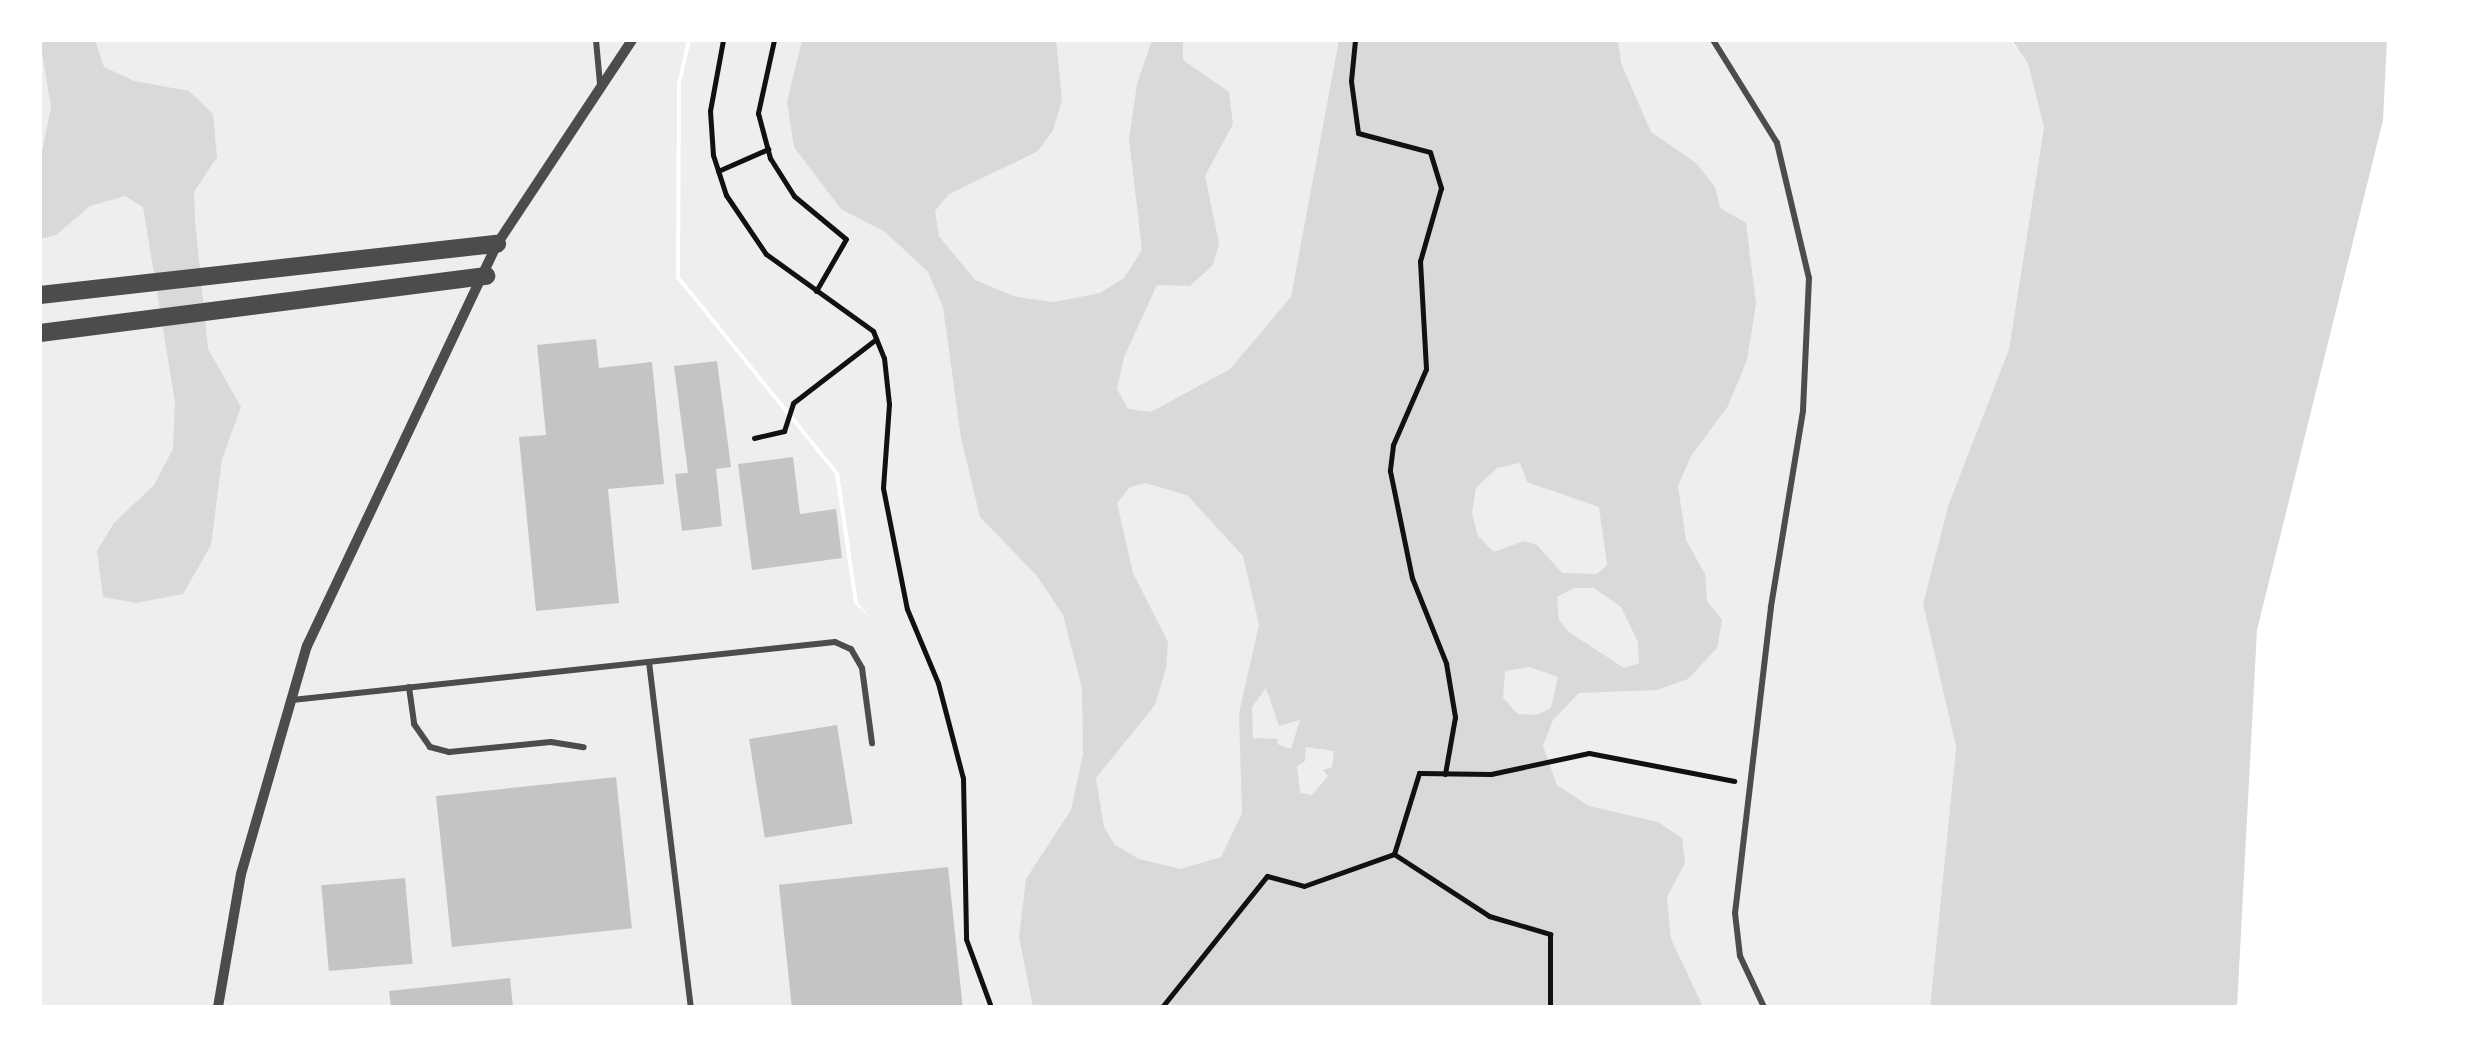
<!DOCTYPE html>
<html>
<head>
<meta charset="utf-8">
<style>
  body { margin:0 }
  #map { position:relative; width:2477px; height:1047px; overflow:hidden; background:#fff; font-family:Arial,sans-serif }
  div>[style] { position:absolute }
  .green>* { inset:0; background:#eee }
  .water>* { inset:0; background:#d9d9d9 }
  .building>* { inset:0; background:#c4c4c4; transform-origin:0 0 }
  .path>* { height:5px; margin:-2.5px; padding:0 2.5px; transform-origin:2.5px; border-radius:2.5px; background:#111 }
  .service>* { height:6px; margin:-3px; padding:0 3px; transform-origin:3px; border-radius:3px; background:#4c4c4c }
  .minor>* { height:10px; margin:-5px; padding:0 5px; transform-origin:5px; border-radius:5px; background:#4c4c4c }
  .tertiary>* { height:18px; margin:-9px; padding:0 9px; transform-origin:9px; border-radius:9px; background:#4c4c4c }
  span { translate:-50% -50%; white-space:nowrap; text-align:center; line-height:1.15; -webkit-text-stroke:10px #fff; paint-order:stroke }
  .frame { position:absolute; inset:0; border:42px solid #fff; pointer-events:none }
</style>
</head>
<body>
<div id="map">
  <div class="green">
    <i style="clip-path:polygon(40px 40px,687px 40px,677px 84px,676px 278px,835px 474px,854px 603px,870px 617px,858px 603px,839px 473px,680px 277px,681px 83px,691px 40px,2011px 40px,2028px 64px,2044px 126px,2009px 349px,1948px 506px,1923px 604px,1956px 747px,1930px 1007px,40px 1007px)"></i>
  </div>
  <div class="water">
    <i style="clip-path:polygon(40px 40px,95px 40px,104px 67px,134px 81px,189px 91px,213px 114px,217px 157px,194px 192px,195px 220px,208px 349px,241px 407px,222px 459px,211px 545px,183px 594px,136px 603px,103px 597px,97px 551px,114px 523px,154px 485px,173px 449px,175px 402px,143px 207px,125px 196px,90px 206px,56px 235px,40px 239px,40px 162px,51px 107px)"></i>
    <i style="clip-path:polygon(evenodd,802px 40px,1056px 40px,1062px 100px,1053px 130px,1038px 151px,949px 194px,935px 211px,939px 236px,975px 280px,1016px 297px,1054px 302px,1100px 293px,1124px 278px,1142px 250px,1129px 139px,1137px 84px,1152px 40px,1183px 40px,1183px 60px,1229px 92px,1233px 124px,1205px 176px,1219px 243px,1213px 265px,1190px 286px,1157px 285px,1124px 357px,1117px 389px,1128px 409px,1151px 412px,1230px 369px,1291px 297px,1339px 40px,1618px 40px,1621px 63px,1651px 132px,1696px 163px,1715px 187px,1720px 208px,1746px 223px,1756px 304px,1747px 360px,1728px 406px,1691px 456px,1678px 486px,1686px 540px,1705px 574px,1707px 601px,1722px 620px,1717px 648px,1688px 679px,1657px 690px,1579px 693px,1553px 720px,1543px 746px,1557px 785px,1589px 806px,1658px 822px,1682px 838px,1685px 863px,1667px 897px,1671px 939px,1703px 1007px,1033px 1007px,1019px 937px,1026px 879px,1071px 810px,1083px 754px,1082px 688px,1063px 615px,1037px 576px,980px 517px,961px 438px,943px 307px,928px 272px,885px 232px,841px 209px,794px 147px,787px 102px,802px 40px,1520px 463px,1527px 482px,1599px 507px,1607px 565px,1597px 574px,1562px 573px,1537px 545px,1524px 541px,1494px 552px,1478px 536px,1472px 513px,1476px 488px,1497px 468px,1520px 463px,802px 40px,1145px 483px,1187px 495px,1243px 556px,1259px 625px,1239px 713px,1242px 813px,1221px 857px,1181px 869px,1139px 859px,1115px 845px,1104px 827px,1096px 778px,1155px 705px,1166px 668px,1168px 642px,1133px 573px,1117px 503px,1130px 487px,1145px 483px,802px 40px,1574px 588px,1594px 588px,1621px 607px,1638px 642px,1639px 663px,1624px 668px,1569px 632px,1559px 620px,1557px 597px,1574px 588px,802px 40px,1529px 667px,1558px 677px,1551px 708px,1537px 715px,1518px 714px,1503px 698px,1505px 671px,1529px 667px,802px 40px,1266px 688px,1279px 726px,1300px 720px,1291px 749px,1277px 744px,1278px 739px,1253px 738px,1252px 707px,1266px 688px,802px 40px,1306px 747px,1334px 751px,1332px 767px,1323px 770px,1328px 776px,1312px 795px,1300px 793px,1297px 766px,1305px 761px,1306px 747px)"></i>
    <i style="clip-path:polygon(2012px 40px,2387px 40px,2383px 120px,2257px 630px,2237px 1007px,1930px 1007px,1956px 747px,1923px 604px,1948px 506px,2009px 349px,2044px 127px,2028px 64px)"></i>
  </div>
  <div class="building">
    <i style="clip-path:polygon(596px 339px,599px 368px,652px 362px,664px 484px,608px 489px,619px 603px,536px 611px,519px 437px,546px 435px,537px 345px)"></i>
    <i style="clip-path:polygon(717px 361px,731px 467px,716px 469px,722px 526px,682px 531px,675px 474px,688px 473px,674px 366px)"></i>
    <i style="clip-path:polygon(793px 457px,800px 514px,836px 509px,842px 558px,752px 570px,738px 464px)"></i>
    <i style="left:837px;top:725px;width:100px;height:89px;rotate:81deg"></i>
    <i style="left:616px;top:777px;width:152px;height:181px;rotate:84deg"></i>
    <i style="left:948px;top:867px;width:141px;height:170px;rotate:84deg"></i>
    <i style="left:405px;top:878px;width:86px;height:84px;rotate:85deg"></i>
    <i style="clip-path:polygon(510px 978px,513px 1007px,391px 1007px,389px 991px)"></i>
  </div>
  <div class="path">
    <i style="left:723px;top:40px;width:72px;rotate:100.4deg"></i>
    <i style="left:710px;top:111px;width:44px;rotate:86.1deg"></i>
    <i style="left:713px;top:155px;width:42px;rotate:72deg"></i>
    <i style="left:726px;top:195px;width:71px;rotate:55.9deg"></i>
    <i style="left:766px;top:254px;width:132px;rotate:35.7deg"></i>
    <i style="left:873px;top:331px;width:29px;rotate:68deg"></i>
    <i style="left:884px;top:358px;width:46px;rotate:83.8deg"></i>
    <i style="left:889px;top:404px;width:84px;rotate:94.1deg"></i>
    <i style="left:883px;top:488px;width:123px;rotate:78.8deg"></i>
    <i style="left:907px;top:609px;width:80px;rotate:67.3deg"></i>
    <i style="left:938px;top:683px;width:98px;rotate:75.3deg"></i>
    <i style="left:963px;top:778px;width:161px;rotate:88.9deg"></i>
    <i style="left:966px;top:939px;width:72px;rotate:69.8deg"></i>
    <i style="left:774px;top:40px;width:75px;rotate:102.4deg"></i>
    <i style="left:758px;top:113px;width:47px;rotate:75.1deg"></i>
    <i style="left:770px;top:158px;width:45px;rotate:57.7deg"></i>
    <i style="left:794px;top:196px;width:67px;rotate:39.6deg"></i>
    <i style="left:846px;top:239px;width:60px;rotate:120deg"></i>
    <i style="left:1355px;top:40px;width:41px;rotate:95.6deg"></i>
    <i style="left:1351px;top:81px;width:52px;rotate:82.3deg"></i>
    <i style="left:1358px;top:133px;width:74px;rotate:14.8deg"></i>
    <i style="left:1430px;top:152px;width:38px;rotate:73deg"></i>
    <i style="left:1441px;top:188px;width:76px;rotate:106deg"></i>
    <i style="left:1420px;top:261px;width:108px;rotate:86.8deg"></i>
    <i style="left:1426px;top:369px;width:83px;rotate:113.5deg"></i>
    <i style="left:1393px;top:445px;width:26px;rotate:97deg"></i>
    <i style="left:1390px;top:471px;width:109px;rotate:78.4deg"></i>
    <i style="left:1412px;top:578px;width:92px;rotate:68.2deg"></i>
    <i style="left:1446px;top:663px;width:55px;rotate:80.5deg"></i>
    <i style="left:1455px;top:717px;width:58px;rotate:100deg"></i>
    <i style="left:718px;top:171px;width:55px;rotate:-23.7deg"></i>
    <i style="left:754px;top:438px;width:31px;rotate:-13deg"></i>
    <i style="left:784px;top:431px;width:29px;rotate:-72deg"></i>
    <i style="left:793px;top:403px;width:105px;rotate:-37.6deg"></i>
    <i style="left:1394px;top:854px;width:113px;rotate:33.1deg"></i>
    <i style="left:1489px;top:916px;width:64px;rotate:16.4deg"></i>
    <i style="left:1550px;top:934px;width:73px;rotate:90deg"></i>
    <i style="left:1162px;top:1007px;width:168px;rotate:-51.3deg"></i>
    <i style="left:1267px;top:876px;width:38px;rotate:15deg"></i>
    <i style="left:1304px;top:886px;width:96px;rotate:-19.6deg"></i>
    <i style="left:1394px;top:854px;width:85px;rotate:-72.8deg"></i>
    <i style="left:1419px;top:773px;width:72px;rotate:0.8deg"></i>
    <i style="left:1491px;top:774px;width:100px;rotate:-12.1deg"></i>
    <i style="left:1589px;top:753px;width:148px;rotate:10.9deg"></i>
  </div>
  <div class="service">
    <i style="left:596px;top:40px;width:44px;rotate:84.8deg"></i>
    <i style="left:1713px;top:40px;width:121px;rotate:58.1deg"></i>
    <i style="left:1777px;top:143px;width:139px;rotate:76.7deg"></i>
    <i style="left:1809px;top:278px;width:133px;rotate:92.6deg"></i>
    <i style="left:1803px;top:411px;width:199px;rotate:99.3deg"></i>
    <i style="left:1771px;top:607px;width:308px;rotate:96.7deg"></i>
    <i style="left:1735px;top:913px;width:43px;rotate:83.4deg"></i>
    <i style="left:1740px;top:956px;width:56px;rotate:64.8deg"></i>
    <i style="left:649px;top:662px;width:348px;rotate:83.1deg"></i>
    <i style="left:409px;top:687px;width:37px;rotate:82deg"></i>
    <i style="left:414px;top:724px;width:28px;rotate:55deg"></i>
    <i style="left:430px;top:747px;width:20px;rotate:15deg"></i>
    <i style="left:449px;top:752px;width:102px;rotate:-5.6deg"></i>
    <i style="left:551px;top:742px;width:33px;rotate:9deg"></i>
    <i style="left:292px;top:700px;width:546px;rotate:-6.1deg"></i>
    <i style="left:835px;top:642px;width:17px;rotate:24deg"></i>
    <i style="left:851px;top:649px;width:22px;rotate:60deg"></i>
    <i style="left:862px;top:668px;width:76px;rotate:82.4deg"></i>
  </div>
  <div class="minor">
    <i style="left:218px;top:1007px;width:135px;rotate:-80.2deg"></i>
    <i style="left:241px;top:874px;width:237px;rotate:-73.9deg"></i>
    <i style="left:307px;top:646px;width:445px;rotate:-64.7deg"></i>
    <i style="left:497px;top:244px;width:245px;rotate:-56.5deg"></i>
  </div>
  <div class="tertiary">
    <i style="left:40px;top:295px;width:460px;rotate:-6.4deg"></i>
    <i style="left:40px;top:333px;width:450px;rotate:-7.3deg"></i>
  </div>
  <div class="frame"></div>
</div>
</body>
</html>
